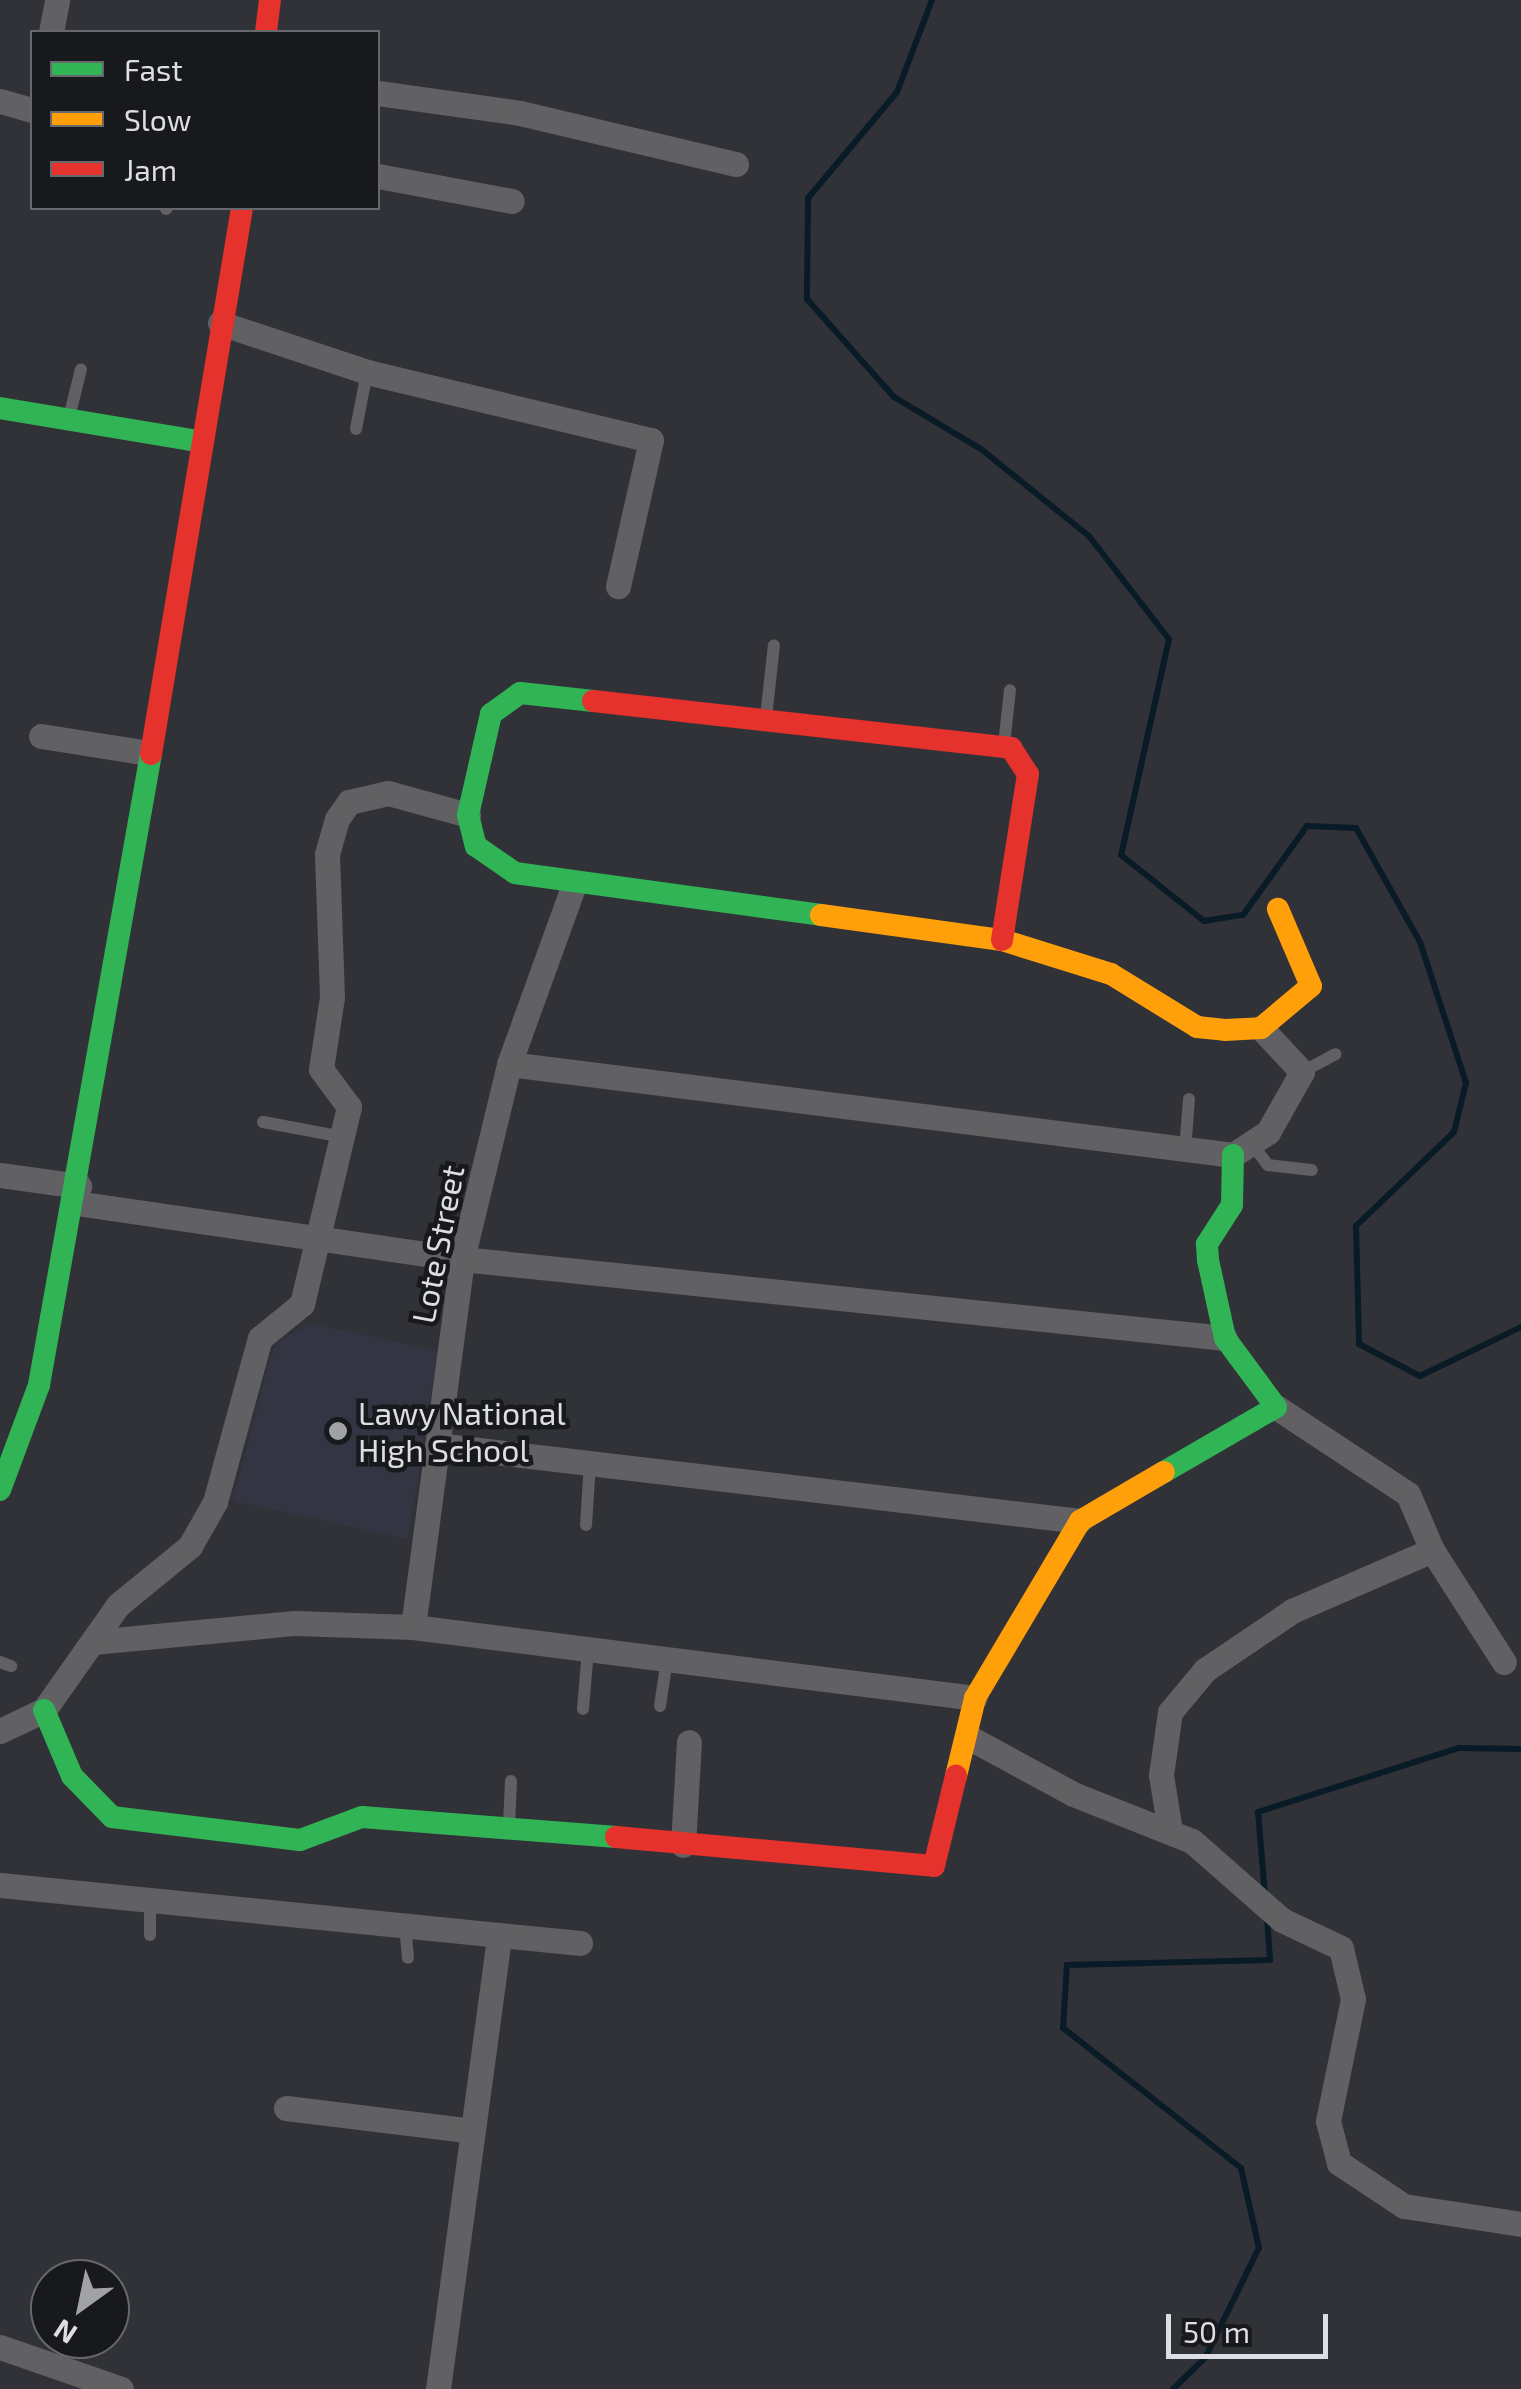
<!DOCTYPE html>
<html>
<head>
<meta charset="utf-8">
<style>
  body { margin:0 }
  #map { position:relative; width:1521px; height:2389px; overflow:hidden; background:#313237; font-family:"Exo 2",sans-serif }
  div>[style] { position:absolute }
  .built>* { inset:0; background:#343542 }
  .stream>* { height:6px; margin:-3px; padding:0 3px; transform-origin:3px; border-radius:3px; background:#081b26 }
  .lane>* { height:12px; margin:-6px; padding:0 6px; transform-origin:6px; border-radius:6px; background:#616163 }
  .street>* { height:25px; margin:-12.5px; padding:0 12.5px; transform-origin:12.5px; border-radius:12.5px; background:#616163 }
  .fast>* { height:22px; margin:-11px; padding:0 11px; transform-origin:11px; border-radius:11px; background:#30b455 }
  .slow>* { height:22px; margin:-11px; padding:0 11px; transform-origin:11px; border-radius:11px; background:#ff9f0a }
  .jam>* { height:22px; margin:-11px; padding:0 11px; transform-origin:11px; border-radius:11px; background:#e5322d }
  .dots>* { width:28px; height:28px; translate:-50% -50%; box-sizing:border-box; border:5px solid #18191d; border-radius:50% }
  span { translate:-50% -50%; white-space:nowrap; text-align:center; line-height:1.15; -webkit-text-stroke:9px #18191d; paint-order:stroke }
  .street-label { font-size:32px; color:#dddee4 }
  .poi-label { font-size:32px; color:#dddee4 }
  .left { translate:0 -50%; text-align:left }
  .legend { position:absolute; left:30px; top:30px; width:350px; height:180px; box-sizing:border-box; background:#18191d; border:2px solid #67686d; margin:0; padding:12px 18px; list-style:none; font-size:30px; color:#dddee4 }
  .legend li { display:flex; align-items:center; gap:20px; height:50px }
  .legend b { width:50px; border:2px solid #67686d }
  .north { position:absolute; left:30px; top:2259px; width:100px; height:100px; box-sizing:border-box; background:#18191d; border:2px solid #67686d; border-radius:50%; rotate:213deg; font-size:28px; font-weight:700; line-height:40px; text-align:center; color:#dddee4 }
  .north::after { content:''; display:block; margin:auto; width:35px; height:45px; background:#a1a2a7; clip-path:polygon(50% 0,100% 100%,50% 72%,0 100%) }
  .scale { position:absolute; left:1166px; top:2314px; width:162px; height:45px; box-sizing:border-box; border:5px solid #dddee4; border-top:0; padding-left:12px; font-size:30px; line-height:35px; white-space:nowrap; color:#dddee4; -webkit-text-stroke:8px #18191d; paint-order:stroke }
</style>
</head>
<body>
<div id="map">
  <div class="built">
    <i style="clip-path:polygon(309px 1323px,438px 1351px,408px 1539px,233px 1501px,269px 1361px,277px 1343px)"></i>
  </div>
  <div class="stream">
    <i style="left:932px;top:0;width:98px;rotate:110.8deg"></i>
    <i style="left:897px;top:92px;width:138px;rotate:130deg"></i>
    <i style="left:808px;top:198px;width:101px;rotate:90.6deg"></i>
    <i style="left:807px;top:299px;width:131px;rotate:48.4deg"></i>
    <i style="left:894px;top:397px;width:101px;rotate:30.9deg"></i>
    <i style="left:981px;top:449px;width:139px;rotate:38.9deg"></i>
    <i style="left:1089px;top:536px;width:130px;rotate:52.2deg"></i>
    <i style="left:1169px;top:639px;width:221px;rotate:102.5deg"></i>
    <i style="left:1121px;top:855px;width:106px;rotate:38.5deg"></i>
    <i style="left:1204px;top:921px;width:39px;rotate:-9deg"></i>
    <i style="left:1243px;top:915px;width:110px;rotate:-54.3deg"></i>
    <i style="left:1307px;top:826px;width:49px;rotate:2.3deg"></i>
    <i style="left:1356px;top:828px;width:131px;rotate:60.7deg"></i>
    <i style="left:1420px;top:942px;width:148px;rotate:71.9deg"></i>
    <i style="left:1466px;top:1083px;width:50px;rotate:103.8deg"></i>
    <i style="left:1454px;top:1132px;width:136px;rotate:136.2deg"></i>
    <i style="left:1356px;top:1226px;width:118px;rotate:88.5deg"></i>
    <i style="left:1359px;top:1344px;width:69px;rotate:27.7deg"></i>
    <i style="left:1420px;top:1376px;width:112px;rotate:-25.9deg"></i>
    <i style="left:1265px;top:1895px;width:83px;rotate:-94.8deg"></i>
    <i style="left:1258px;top:1812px;width:211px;rotate:-17.7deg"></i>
    <i style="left:1459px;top:1748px;width:62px;rotate:0.9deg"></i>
    <i style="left:1173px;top:2389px;width:45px;rotate:-44.1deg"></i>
    <i style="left:1205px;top:2358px;width:123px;rotate:-63.9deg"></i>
    <i style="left:1259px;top:2248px;width:82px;rotate:-102.7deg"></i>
    <i style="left:1241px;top:2168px;width:226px;rotate:-141.8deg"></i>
    <i style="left:1063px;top:2028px;width:63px;rotate:-86.4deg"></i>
    <i style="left:1067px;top:1965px;width:203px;rotate:-1.4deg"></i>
    <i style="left:1270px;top:1960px;width:43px;rotate:-94deg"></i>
  </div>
  <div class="lane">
    <i style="left:166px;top:209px;width:1px;rotate:-45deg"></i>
    <i style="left:69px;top:418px;width:50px;rotate:-76.2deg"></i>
    <i style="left:356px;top:429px;width:58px;rotate:-79.1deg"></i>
    <i style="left:766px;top:717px;width:72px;rotate:-83.7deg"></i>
    <i style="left:1004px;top:745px;width:55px;rotate:-83.8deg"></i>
    <i style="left:1302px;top:1072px;width:38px;rotate:-28deg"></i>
    <i style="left:263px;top:1122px;width:81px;rotate:10.6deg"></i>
    <i style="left:1252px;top:1144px;width:26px;rotate:53deg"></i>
    <i style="left:1268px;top:1165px;width:44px;rotate:6.5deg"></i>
    <i style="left:1185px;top:1151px;width:52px;rotate:-85.6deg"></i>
    <i style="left:586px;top:1525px;width:62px;rotate:-86.3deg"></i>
    <i style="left:0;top:1662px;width:12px;rotate:20deg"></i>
    <i style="left:660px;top:1706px;width:48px;rotate:-81.5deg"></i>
    <i style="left:583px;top:1709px;width:60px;rotate:-85.2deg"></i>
    <i style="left:509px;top:1825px;width:44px;rotate:-87.4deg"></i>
    <i style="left:150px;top:1900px;width:35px;rotate:90deg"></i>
    <i style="left:405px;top:1924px;width:34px;rotate:85deg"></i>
  </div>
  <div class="street">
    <i style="left:51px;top:32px;width:33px;rotate:-79deg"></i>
    <i style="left:378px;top:93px;width:143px;rotate:8deg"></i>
    <i style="left:520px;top:113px;width:222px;rotate:13.3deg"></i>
    <i style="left:0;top:101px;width:33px;rotate:16deg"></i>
    <i style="left:378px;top:176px;width:136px;rotate:10.6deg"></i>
    <i style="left:220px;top:323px;width:155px;rotate:18.4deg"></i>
    <i style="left:367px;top:372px;width:292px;rotate:13.5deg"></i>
    <i style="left:651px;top:440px;width:150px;rotate:102.7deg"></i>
    <i style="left:41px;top:736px;width:108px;rotate:9deg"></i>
    <i style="left:509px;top:1064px;width:730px;rotate:7.16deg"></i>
    <i style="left:1233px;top:1155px;width:42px;rotate:-33.3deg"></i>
    <i style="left:1268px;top:1132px;width:69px;rotate:-60.5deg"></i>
    <i style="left:1302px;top:1072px;width:60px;rotate:-133deg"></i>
    <i style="left:0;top:1175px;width:80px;rotate:7.9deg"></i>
    <i style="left:76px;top:1203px;width:390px;rotate:8.3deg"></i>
    <i style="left:462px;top:1259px;width:767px;rotate:5.91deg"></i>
    <i style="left:1276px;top:1407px;width:158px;rotate:33.4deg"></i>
    <i style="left:1408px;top:1494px;width:61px;rotate:66.8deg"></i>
    <i style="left:437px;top:1445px;width:647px;rotate:6.74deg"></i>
    <i style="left:413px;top:1627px;width:371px;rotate:-82.4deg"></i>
    <i style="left:462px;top:1259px;width:201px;rotate:-76.4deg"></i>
    <i style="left:509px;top:1064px;width:191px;rotate:-70.1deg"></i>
    <i style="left:93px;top:1642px;width:203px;rotate:-5.4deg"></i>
    <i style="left:295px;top:1623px;width:118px;rotate:1.9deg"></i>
    <i style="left:413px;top:1627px;width:566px;rotate:7.2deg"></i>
    <i style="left:0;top:1731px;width:49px;rotate:-25.5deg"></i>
    <i style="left:44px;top:1710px;width:128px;rotate:-54.8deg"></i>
    <i style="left:118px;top:1605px;width:93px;rotate:-39.3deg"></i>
    <i style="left:190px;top:1546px;width:51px;rotate:-60.4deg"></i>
    <i style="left:215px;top:1502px;width:170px;rotate:-74.7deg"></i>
    <i style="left:260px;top:1338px;width:54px;rotate:-39deg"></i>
    <i style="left:302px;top:1304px;width:203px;rotate:-76.6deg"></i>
    <i style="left:349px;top:1107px;width:47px;rotate:-126.4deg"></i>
    <i style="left:321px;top:1069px;width:73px;rotate:-81.3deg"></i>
    <i style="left:332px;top:997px;width:143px;rotate:-92deg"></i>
    <i style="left:327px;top:854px;width:36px;rotate:-74deg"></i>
    <i style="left:337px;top:819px;width:21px;rotate:-55deg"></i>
    <i style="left:349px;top:802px;width:40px;rotate:-13deg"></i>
    <i style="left:388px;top:793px;width:83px;rotate:15.4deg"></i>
    <i style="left:970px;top:1738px;width:117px;rotate:28.5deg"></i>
    <i style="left:1073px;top:1794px;width:128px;rotate:21.6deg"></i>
    <i style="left:1192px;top:1841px;width:120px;rotate:41.3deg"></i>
    <i style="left:1282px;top:1920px;width:65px;rotate:25.4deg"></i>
    <i style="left:1341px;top:1948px;width:52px;rotate:76.8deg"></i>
    <i style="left:1353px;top:1999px;width:125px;rotate:101.6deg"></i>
    <i style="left:1328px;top:2121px;width:43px;rotate:75.3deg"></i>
    <i style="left:1339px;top:2163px;width:78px;rotate:33.5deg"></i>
    <i style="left:1404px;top:2206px;width:118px;rotate:8.7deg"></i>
    <i style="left:1170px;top:1831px;width:57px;rotate:-99.1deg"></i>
    <i style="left:1161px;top:1775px;width:64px;rotate:-81.9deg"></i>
    <i style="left:1170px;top:1712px;width:55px;rotate:-50.2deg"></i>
    <i style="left:1205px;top:1670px;width:105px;rotate:-34.1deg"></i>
    <i style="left:1292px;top:1611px;width:153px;rotate:-23.5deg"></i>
    <i style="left:1432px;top:1550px;width:133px;rotate:57.3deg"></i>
    <i style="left:683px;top:1845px;width:103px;rotate:-86.7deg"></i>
    <i style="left:0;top:1885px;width:583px;rotate:5.71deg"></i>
    <i style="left:286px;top:2108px;width:188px;rotate:7deg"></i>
    <i style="left:0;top:2347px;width:128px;rotate:19.1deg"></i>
    <i style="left:438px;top:2389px;width:458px;rotate:-82.3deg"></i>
  </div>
  <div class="fast">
    <i style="left:0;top:408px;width:201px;rotate:9.5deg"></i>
    <i style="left:593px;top:701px;width:73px;rotate:-173.7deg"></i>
    <i style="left:520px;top:693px;width:36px;rotate:144deg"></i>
    <i style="left:491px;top:714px;width:104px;rotate:102.8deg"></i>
    <i style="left:468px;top:815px;width:32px;rotate:76deg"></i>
    <i style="left:476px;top:846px;width:47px;rotate:34.7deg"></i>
    <i style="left:515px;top:873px;width:309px;rotate:7.8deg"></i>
    <i style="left:1164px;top:1472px;width:129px;rotate:-30.1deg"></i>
    <i style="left:1276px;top:1407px;width:86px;rotate:-126.5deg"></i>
    <i style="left:1225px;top:1338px;width:80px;rotate:-102.3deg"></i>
    <i style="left:1208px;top:1260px;width:16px;rotate:-94deg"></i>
    <i style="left:1207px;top:1244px;width:46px;rotate:-57.3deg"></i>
    <i style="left:1232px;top:1205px;width:50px;rotate:-88.9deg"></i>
    <i style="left:0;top:1490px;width:112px;rotate:-69.6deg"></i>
    <i style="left:39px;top:1385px;width:641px;rotate:-79.94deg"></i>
    <i style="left:44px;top:1710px;width:72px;rotate:67deg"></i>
    <i style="left:72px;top:1776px;width:57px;rotate:45.7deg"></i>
    <i style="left:112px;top:1817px;width:189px;rotate:7deg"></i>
    <i style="left:300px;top:1840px;width:66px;rotate:-20.4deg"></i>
    <i style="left:362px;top:1817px;width:255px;rotate:4.5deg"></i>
  </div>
  <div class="slow">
    <i style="left:821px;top:915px;width:183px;rotate:7.9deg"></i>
    <i style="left:1002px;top:940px;width:114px;rotate:17.3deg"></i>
    <i style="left:1111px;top:974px;width:101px;rotate:31.6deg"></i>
    <i style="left:1197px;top:1027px;width:28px;rotate:6deg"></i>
    <i style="left:1225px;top:1030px;width:36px;rotate:-3deg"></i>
    <i style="left:1261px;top:1028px;width:65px;rotate:-40deg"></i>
    <i style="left:1311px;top:986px;width:84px;rotate:-113.2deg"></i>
    <i style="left:956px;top:1776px;width:80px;rotate:-76.3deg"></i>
    <i style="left:975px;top:1698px;width:206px;rotate:-59.3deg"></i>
    <i style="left:1080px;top:1521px;width:97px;rotate:-30.3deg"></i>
  </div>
  <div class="jam">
    <i style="left:266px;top:32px;width:32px;rotate:-83deg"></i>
    <i style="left:593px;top:701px;width:421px;rotate:6.4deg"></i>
    <i style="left:1011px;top:748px;width:31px;rotate:57deg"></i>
    <i style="left:1028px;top:774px;width:168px;rotate:98.9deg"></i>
    <i style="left:151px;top:754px;width:554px;rotate:-80.54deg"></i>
    <i style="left:616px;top:1837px;width:319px;rotate:5.2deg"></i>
    <i style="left:934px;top:1866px;width:93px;rotate:-76.3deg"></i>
  </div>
  <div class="dots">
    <i style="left:338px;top:1431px;background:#a1a2a7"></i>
  </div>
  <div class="street-label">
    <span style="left:437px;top:1244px;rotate:-79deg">Lote Street</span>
  </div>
  <div class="poi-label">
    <span class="left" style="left:358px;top:1431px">Lawy National<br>High School</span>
  </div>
  <ul class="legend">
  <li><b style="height:12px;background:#30b455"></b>Fast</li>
  <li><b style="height:12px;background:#ff9f0a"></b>Slow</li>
  <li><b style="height:12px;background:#e5322d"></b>Jam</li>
  </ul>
  <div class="north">N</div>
  <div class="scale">50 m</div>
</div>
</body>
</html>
